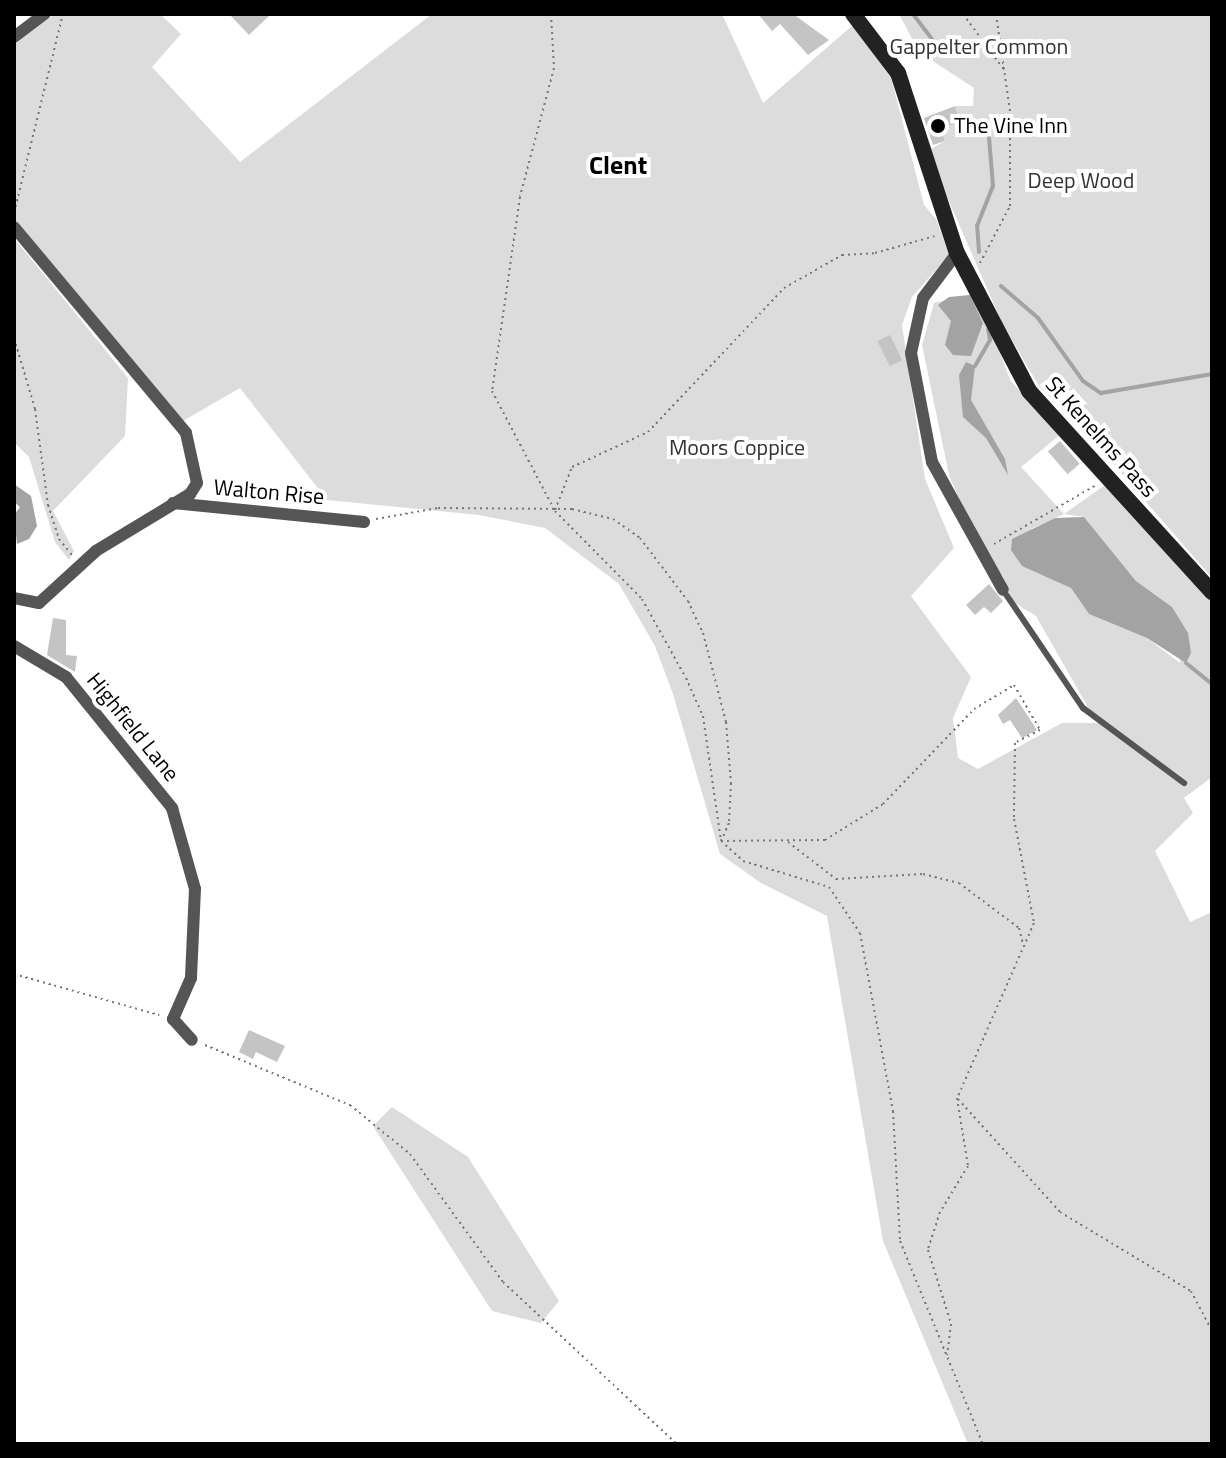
<!DOCTYPE html>
<html>
<head>
<meta charset="utf-8">
<style>
  body { margin:0 }
  #map { position:relative; width:1226px; height:1458px; overflow:hidden; background:#fff; font-family:"Titillium Web",sans-serif }
  div>[style] { position:absolute }
  .green>* { inset:0; background:#dcdcdc }
  .water>* { inset:0; background:#a3a3a3 }
  .stream>* { height:4px; margin:-2px; padding:0 2px; transform-origin:2px; border-radius:2px; background:#a3a3a3 }
  .building>* { inset:0; background:#c4c4c4; transform-origin:0 0 }
  .path>* { height:2px; margin-top:-1px; transform-origin:0; background:repeating-linear-gradient(90deg,#777 0 2px,transparent 0 6px) }
  .lane>* { height:6px; margin:-3px; padding:0 3px; transform-origin:3px; border-radius:3px; background:#555 }
  .street>* { height:12px; margin:-6px; padding:0 6px; transform-origin:6px; border-radius:6px; background:#555 }
  .secondary>* { height:16px; margin:-8px; padding:0 8px; transform-origin:8px; border-radius:8px; background:#222 }
  .dots>* { width:22px; height:22px; translate:-50% -50%; box-sizing:border-box; border:4px solid #fff; border-radius:50% }
  span { translate:-50% -50%; white-space:nowrap; text-align:center; line-height:1.15; -webkit-text-stroke:8px #fff; paint-order:stroke }
  .park-label { font-size:22px; color:#333 }
  .poi-label { font-size:22px; color:#000 }
  .left { translate:0 -50%; text-align:left }
  .street-label { font-size:22px; color:#000 }
  .quarter-label { font-size:26px; color:#000; font-weight:700 }
  .frame { position:absolute; inset:0; border:16px solid #000; pointer-events:none }
</style>
</head>
<body>
<div id="map">
  <div class="green">
    <i style="clip-path:polygon(evenodd,55px 14px,160px 14px,181px 34px,152px 67px,240px 162px,432px 14px,722px 14px,763px 103px,853px 25px,891px 78px,924px 205px,936px 219px,949px 255px,912px 297px,902px 325px,925px 479px,954px 548px,911px 596px,971px 677px,953px 718px,958px 758px,978px 769px,1062px 723px,1097px 723px,1036px 616px,1013px 602px,1003px 576px,984px 558px,949px 475px,922px 345px,934px 303px,978px 293px,1010px 380px,1061px 434px,1021px 467px,1064px 514px,1105px 485px,1212px 600px,1212px 777px,1184px 798px,1193px 813px,1155px 851px,1190px 922px,1212px 912px,1212px 1444px,968px 1444px,883px 1241px,827px 916px,761px 883px,720px 854px,673px 694px,655px 646px,619px 584px,545px 528px,479px 515px,327px 500px,240px 388px,183px 421px,14px 218px,14px 45px,55px 14px,1064px 514px,1084px 517px,1136px 581px,1172px 607px,1180px 663px,1147px 638px,1089px 614px,1031px 529px,1064px 514px)"></i>
    <i style="clip-path:polygon(1212px 14px,1212px 578px,1091px 438px,1039px 386px,1003px 325px,927px 151px,945px 141px,941px 129px,960px 122px,955px 106px,973px 106px,974px 88px,919px 52px,900px 16px)"></i>
    <i style="clip-path:polygon(14px 238px,128px 378px,125px 436px,53px 511px,74px 551px,69px 560px,55px 542px,29px 457px,14px 442px)"></i>
    <i style="clip-path:polygon(392px 1107px,468px 1157px,559px 1301px,541px 1323px,492px 1311px,373px 1126px)"></i>
  </div>
  <div class="water">
    <i style="clip-path:polygon(970px 295px,983px 323px,971px 356px,953px 355px,945px 345px,951px 321px,938px 305px,949px 297px)"></i>
    <i style="clip-path:polygon(966px 362px,975px 366px,971px 400px,1005px 459px,1008px 475px,986px 438px,963px 417px,959px 375px)"></i>
    <i style="clip-path:polygon(14px 484px,31px 496px,37px 526px,29px 539px,17px 544px,14px 515px,20px 507px,14px 502px)"></i>
    <i style="clip-path:polygon(1084px 517px,1136px 581px,1172px 607px,1188px 633px,1191px 653px,1186px 663px,1147px 638px,1089px 614px,1071px 588px,1022px 566px,1011px 550px,1012px 539px,1055px 518px)"></i>
  </div>
  <div class="stream">
    <i style="left:913px;top:14px;width:39px;rotate:53deg"></i>
    <i style="left:979px;top:252px;width:26px;rotate:-94deg"></i>
    <i style="left:977px;top:226px;width:43px;rotate:-68.2deg"></i>
    <i style="left:993px;top:186px;width:49px;rotate:-94.7deg"></i>
    <i style="left:1001px;top:286px;width:49px;rotate:40.9deg"></i>
    <i style="left:1038px;top:318px;width:77px;rotate:54.5deg"></i>
    <i style="left:1083px;top:381px;width:22px;rotate:34deg"></i>
    <i style="left:1101px;top:393px;width:113px;rotate:-9.7deg"></i>
    <i style="left:975px;top:366px;width:30px;rotate:-60deg"></i>
    <i style="left:990px;top:340px;width:11px;rotate:-100deg"></i>
    <i style="left:1186px;top:663px;width:33px;rotate:39deg"></i>
  </div>
  <div class="building">
    <i style="clip-path:polygon(229px 14px,271px 14px,249px 35px)"></i>
    <i style="clip-path:polygon(758px 14px,793px 14px,829px 40px,808px 55px,780px 24px,772px 31px)"></i>
    <i style="clip-path:polygon(955px 106px,960px 122px,941px 129px,945px 141px,933px 145px,924px 118px)"></i>
    <i style="left:890px;top:335px;width:28px;height:14px;rotate:64deg"></i>
    <i style="left:1060px;top:441px;width:30px;height:16px;rotate:49deg"></i>
    <i style="clip-path:polygon(989px 584px,1003px 601px,991px 613px,984px 607px,975px 615px,966px 605px)"></i>
    <i style="clip-path:polygon(53px 618px,66px 620px,66px 655px,77px 656px,75px 672px,47px 655px)"></i>
    <i style="clip-path:polygon(1016px 698px,1037px 730px,1022px 738px,1010px 720px,1003px 724px,998px 715px)"></i>
    <i style="clip-path:polygon(249px 1030px,285px 1046px,277px 1062px,256px 1052px,253px 1059px,239px 1052px)"></i>
  </div>
  <div class="path">
    <i style="left:551px;top:14px;width:54px;rotate:86.8deg"></i>
    <i style="left:554px;top:68px;width:133px;rotate:104.8deg"></i>
    <i style="left:520px;top:197px;width:196px;rotate:98.2deg"></i>
    <i style="left:492px;top:391px;width:136px;rotate:62.3deg"></i>
    <i style="left:555px;top:511px;width:124px;rotate:45.3deg"></i>
    <i style="left:642px;top:599px;width:90px;rotate:60.9deg"></i>
    <i style="left:686px;top:678px;width:42px;rotate:65.9deg"></i>
    <i style="left:703px;top:716px;width:126px;rotate:81.8deg"></i>
    <i style="left:721px;top:841px;width:30px;rotate:42deg"></i>
    <i style="left:743px;top:861px;width:90px;rotate:16.8deg"></i>
    <i style="left:829px;top:887px;width:55px;rotate:56deg"></i>
    <i style="left:860px;top:933px;width:181px;rotate:79.5deg"></i>
    <i style="left:893px;top:1111px;width:130px;rotate:86.9deg"></i>
    <i style="left:900px;top:1241px;width:219px;rotate:67.8deg"></i>
    <i style="left:963px;top:14px;width:71px;rotate:53.6deg"></i>
    <i style="left:14px;top:213px;width:205px;rotate:-76.2deg"></i>
    <i style="left:980px;top:263px;width:64px;rotate:-62.2deg"></i>
    <i style="left:1010px;top:206px;width:95px;rotate:-90deg"></i>
    <i style="left:1010px;top:111px;width:98px;rotate:-98.2deg"></i>
    <i style="left:14px;top:338px;width:74px;rotate:73.5deg"></i>
    <i style="left:35px;top:409px;width:97px;rotate:82.3deg"></i>
    <i style="left:48px;top:505px;width:36px;rotate:72deg"></i>
    <i style="left:59px;top:539px;width:21px;rotate:51deg"></i>
    <i style="left:555px;top:510px;width:46px;rotate:-68.4deg"></i>
    <i style="left:572px;top:467px;width:84px;rotate:-24.7deg"></i>
    <i style="left:648px;top:432px;width:198px;rotate:-46.6deg"></i>
    <i style="left:784px;top:288px;width:67px;rotate:-29.6deg"></i>
    <i style="left:842px;top:255px;width:33px;rotate:-3deg"></i>
    <i style="left:875px;top:253px;width:62px;rotate:-15.8deg"></i>
    <i style="left:376px;top:519px;width:63px;rotate:-10.1deg"></i>
    <i style="left:438px;top:508px;width:134px;rotate:0.4deg"></i>
    <i style="left:572px;top:509px;width:42px;rotate:13.7deg"></i>
    <i style="left:613px;top:519px;width:33px;rotate:35deg"></i>
    <i style="left:640px;top:538px;width:79px;rotate:52.7deg"></i>
    <i style="left:688px;top:601px;width:35px;rotate:65deg"></i>
    <i style="left:703px;top:633px;width:92px;rotate:75.5deg"></i>
    <i style="left:726px;top:722px;width:61px;rotate:85.3deg"></i>
    <i style="left:731px;top:783px;width:40px;rotate:92.9deg"></i>
    <i style="left:729px;top:823px;width:20px;rotate:114deg"></i>
    <i style="left:721px;top:841px;width:104px;rotate:-0.6deg"></i>
    <i style="left:825px;top:840px;width:68px;rotate:-31.8deg"></i>
    <i style="left:883px;top:804px;width:132px;rotate:-46.2deg"></i>
    <i style="left:974px;top:709px;width:47px;rotate:-31deg"></i>
    <i style="left:1014px;top:685px;width:52px;rotate:60deg"></i>
    <i style="left:1040px;top:730px;width:28px;rotate:153deg"></i>
    <i style="left:1015px;top:743px;width:76px;rotate:90.8deg"></i>
    <i style="left:1014px;top:819px;width:106px;rotate:79.1deg"></i>
    <i style="left:1034px;top:923px;width:191px;rotate:113.7deg"></i>
    <i style="left:957px;top:1098px;width:69px;rotate:80.8deg"></i>
    <i style="left:968px;top:1166px;width:54px;rotate:121.3deg"></i>
    <i style="left:940px;top:1212px;width:40px;rotate:108deg"></i>
    <i style="left:928px;top:1250px;width:77px;rotate:72.7deg"></i>
    <i style="left:951px;top:1324px;width:31px;rotate:97deg"></i>
    <i style="left:994px;top:544px;width:118px;rotate:-30deg"></i>
    <i style="left:788px;top:842px;width:61px;rotate:37.6deg"></i>
    <i style="left:836px;top:879px;width:87px;rotate:-3.3deg"></i>
    <i style="left:923px;top:874px;width:37px;rotate:14deg"></i>
    <i style="left:959px;top:883px;width:75px;rotate:36.9deg"></i>
    <i style="left:1019px;top:928px;width:16px;rotate:76deg"></i>
    <i style="left:14px;top:974px;width:151px;rotate:15.8deg"></i>
    <i style="left:205px;top:1045px;width:157px;rotate:22.5deg"></i>
    <i style="left:350px;top:1105px;width:77px;rotate:39.2deg"></i>
    <i style="left:410px;top:1154px;width:158px;rotate:54deg"></i>
    <i style="left:503px;top:1282px;width:238px;rotate:43deg"></i>
    <i style="left:958px;top:1099px;width:152px;rotate:47.9deg"></i>
    <i style="left:1060px;top:1212px;width:153px;rotate:31.1deg"></i>
    <i style="left:1191px;top:1291px;width:45px;rotate:62.3deg"></i>
  </div>
  <div class="lane">
    <i style="left:1003px;top:590px;width:143px;rotate:55.9deg"></i>
    <i style="left:1083px;top:708px;width:126px;rotate:36.6deg"></i>
  </div>
  <div class="street">
    <i style="left:14px;top:37px;width:39px;rotate:-37deg"></i>
    <i style="left:14px;top:227px;width:268px;rotate:50.1deg"></i>
    <i style="left:186px;top:433px;width:51px;rotate:77.6deg"></i>
    <i style="left:197px;top:483px;width:13px;rotate:122deg"></i>
    <i style="left:190px;top:494px;width:110px;rotate:148.8deg"></i>
    <i style="left:96px;top:551px;width:77px;rotate:137.6deg"></i>
    <i style="left:39px;top:603px;width:25px;rotate:-169deg"></i>
    <i style="left:957px;top:253px;width:56px;rotate:127.1deg"></i>
    <i style="left:923px;top:298px;width:56px;rotate:102.3deg"></i>
    <i style="left:911px;top:353px;width:111px;rotate:79.1deg"></i>
    <i style="left:932px;top:462px;width:146px;rotate:61deg"></i>
    <i style="left:173px;top:503px;width:192px;rotate:5.7deg"></i>
    <i style="left:14px;top:646px;width:61px;rotate:30.8deg"></i>
    <i style="left:66px;top:677px;width:169px;rotate:51deg"></i>
    <i style="left:172px;top:808px;width:84px;rotate:74.1deg"></i>
    <i style="left:195px;top:889px;width:89px;rotate:92.6deg"></i>
    <i style="left:191px;top:978px;width:45px;rotate:113.7deg"></i>
    <i style="left:173px;top:1019px;width:28px;rotate:48deg"></i>
  </div>
  <div class="secondary">
    <i style="left:853px;top:14px;width:74px;rotate:52.7deg"></i>
    <i style="left:898px;top:73px;width:189px;rotate:71.9deg"></i>
    <i style="left:957px;top:253px;width:156px;rotate:62.4deg"></i>
    <i style="left:1029px;top:391px;width:272px;rotate:47.7deg"></i>
  </div>
  <div class="dots">
    <i style="left:938px;top:126px;background:#000"></i>
  </div>
  <div class="park-label">
    <span style="left:979px;top:47px">Gappelter Common</span>
    <span style="left:1081px;top:181px">Deep Wood</span>
    <span style="left:737px;top:448px">Moors Coppice</span>
  </div>
  <div class="poi-label">
    <span class="left" style="left:954px;top:126px">The Vine Inn</span>
  </div>
  <div class="street-label">
    <span style="left:1101px;top:437px;rotate:48deg">St Kenelms Pass</span>
    <span style="left:269px;top:492px;rotate:5deg">Walton Rise</span>
    <span style="left:133px;top:727px;rotate:51deg">Highfield Lane</span>
  </div>
  <div class="quarter-label">
    <span style="left:618px;top:165px">Clent</span>
  </div>
  <div class="frame"></div>
</div>
</body>
</html>
